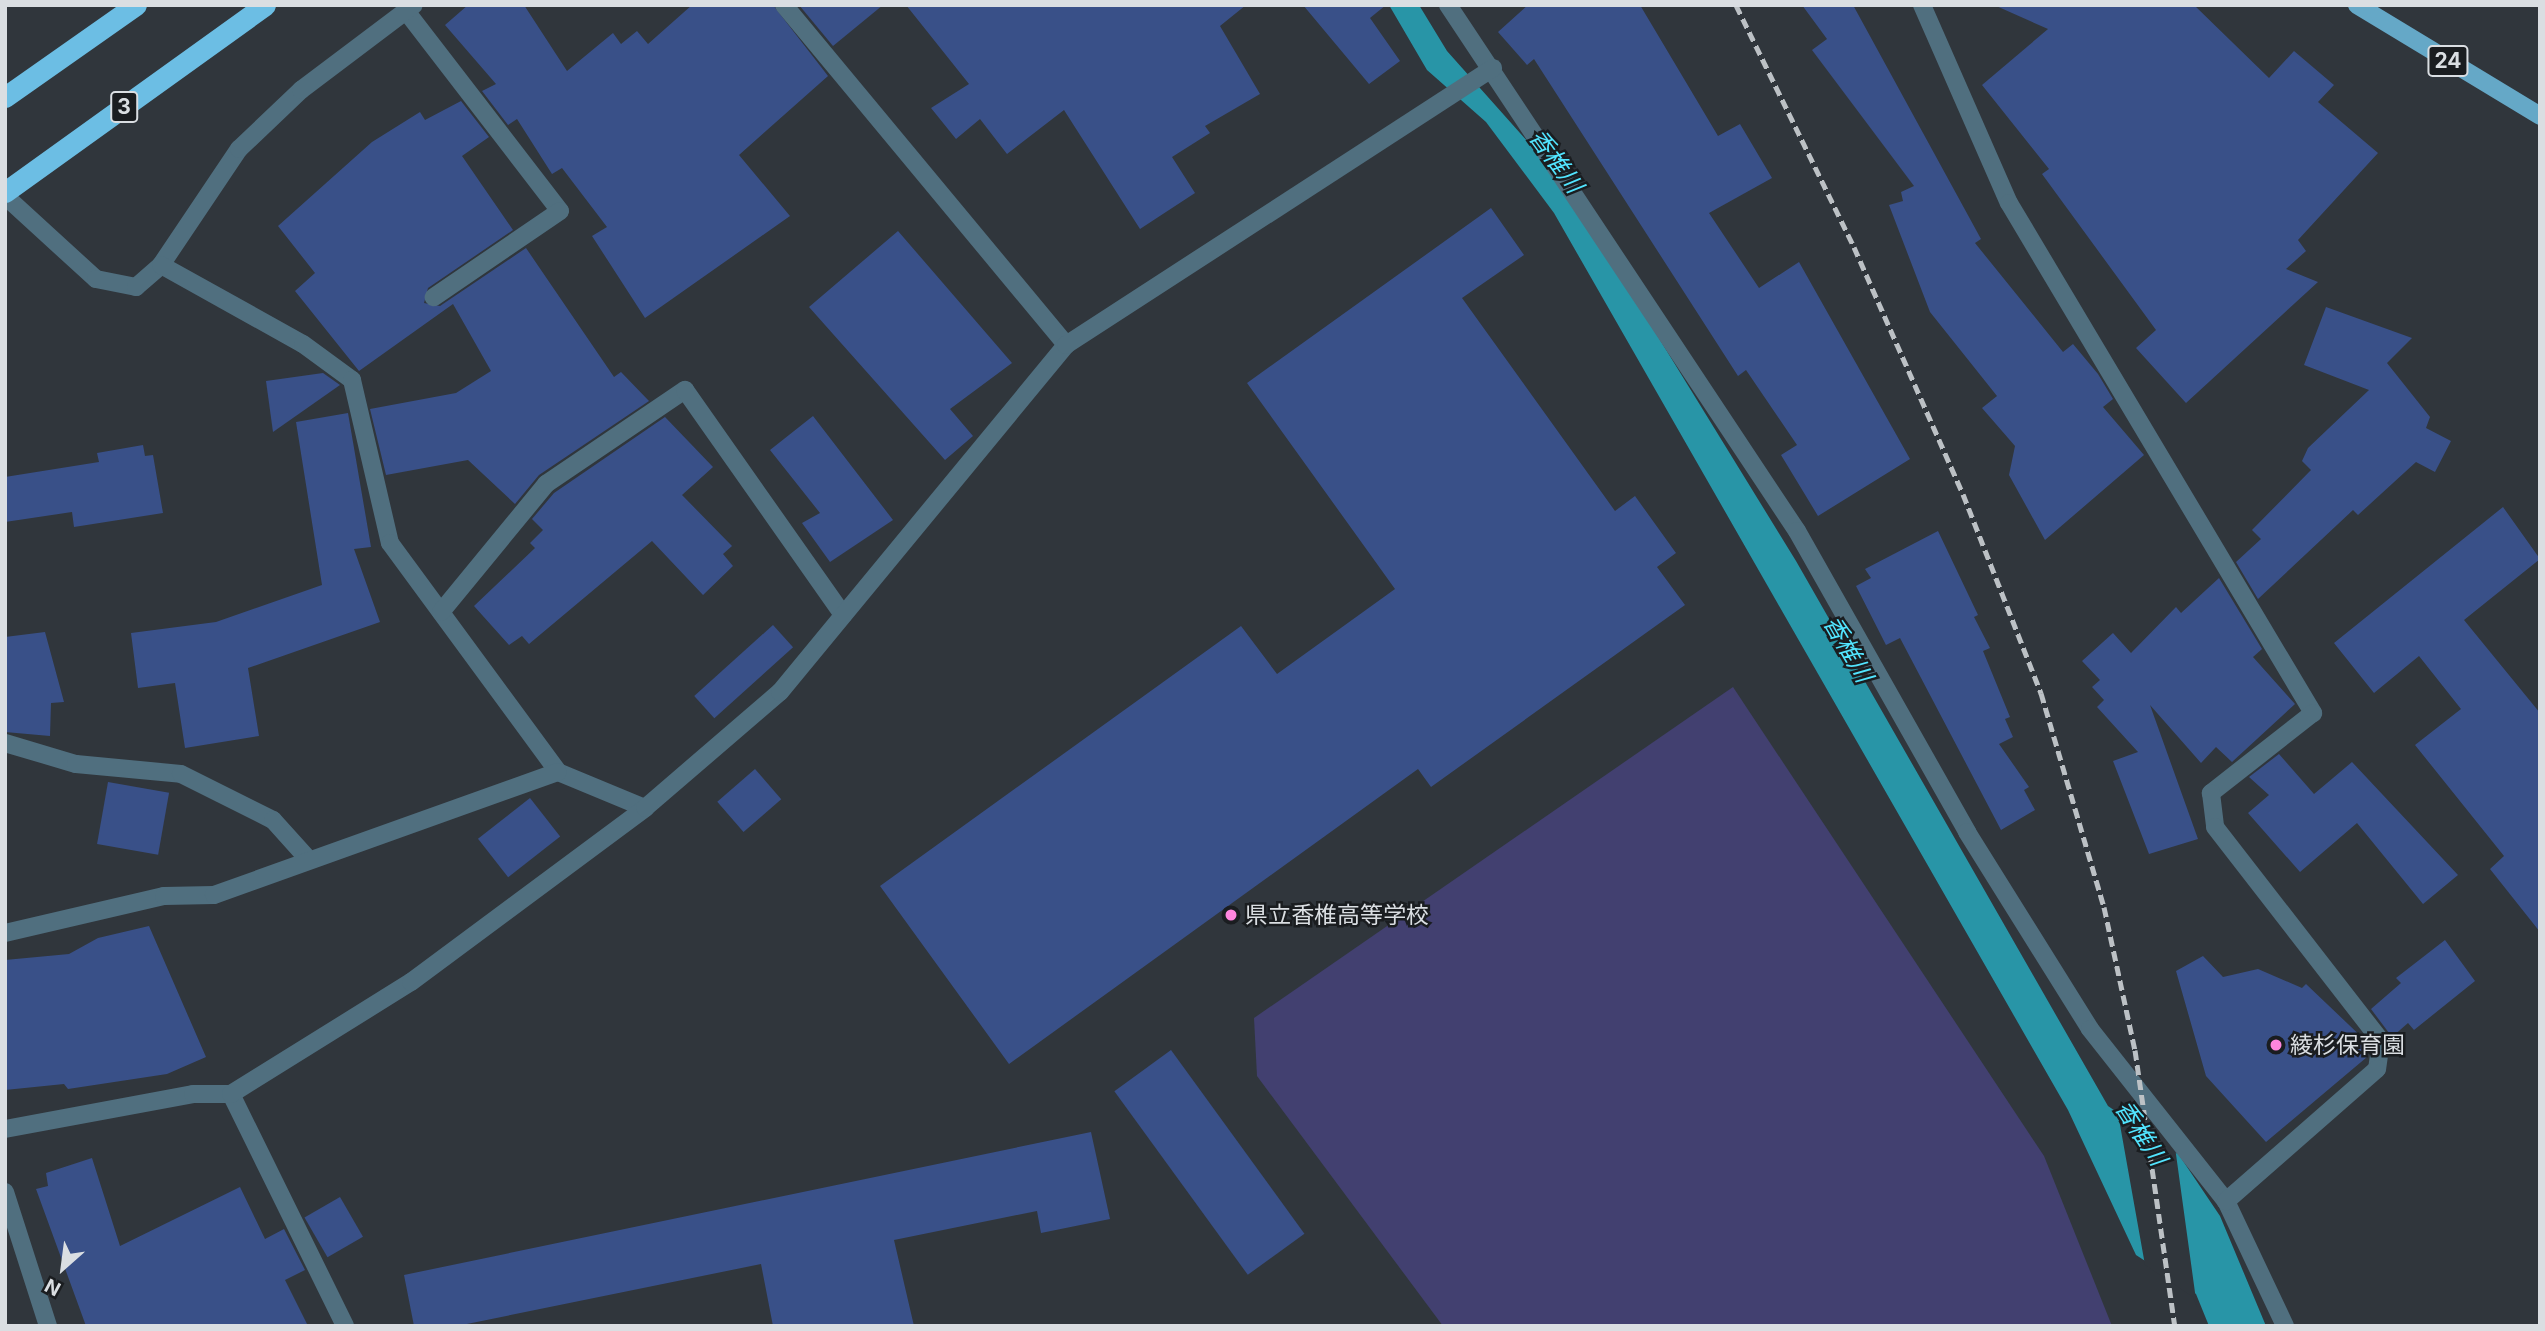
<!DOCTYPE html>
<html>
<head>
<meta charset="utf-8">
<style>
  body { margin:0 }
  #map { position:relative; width:2545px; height:1331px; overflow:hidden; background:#30363c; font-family:Inter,"Noto Sans JP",sans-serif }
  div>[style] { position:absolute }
  .green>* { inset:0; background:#424070 }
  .water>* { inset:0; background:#2895a7 }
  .pier>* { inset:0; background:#30363c }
  .building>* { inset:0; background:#395088; transform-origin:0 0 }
  .minor>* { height:18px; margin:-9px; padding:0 9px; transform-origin:9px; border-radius:9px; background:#506f7f }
  .major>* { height:18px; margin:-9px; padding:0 9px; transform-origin:9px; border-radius:9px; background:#65a8c7 }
  .highway>* { height:21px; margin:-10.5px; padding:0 10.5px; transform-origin:10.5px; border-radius:10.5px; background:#6cbee4 }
  .rail>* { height:5px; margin-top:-2.5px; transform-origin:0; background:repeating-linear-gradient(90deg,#bcc1c5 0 10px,transparent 0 15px) }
  .dots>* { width:19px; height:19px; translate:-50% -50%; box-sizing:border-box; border:4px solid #1a1d20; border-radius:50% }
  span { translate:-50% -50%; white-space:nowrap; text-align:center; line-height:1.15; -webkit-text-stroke:5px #1a1d20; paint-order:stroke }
  .shield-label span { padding:2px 5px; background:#1a1d20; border:2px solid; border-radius:5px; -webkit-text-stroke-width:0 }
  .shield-label { font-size:21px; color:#dadee2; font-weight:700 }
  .poi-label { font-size:23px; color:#dadee2 }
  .left { translate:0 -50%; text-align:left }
  .water-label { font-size:24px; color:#52e5ff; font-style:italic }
  .frame { position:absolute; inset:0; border:7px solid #dadee2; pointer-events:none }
  .north { position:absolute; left:28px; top:1233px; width:70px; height:70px; -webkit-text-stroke:5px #1a1d20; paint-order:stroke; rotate:208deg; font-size:19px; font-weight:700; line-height:28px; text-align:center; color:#dadee2 }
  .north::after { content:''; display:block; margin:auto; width:24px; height:32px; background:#dadee2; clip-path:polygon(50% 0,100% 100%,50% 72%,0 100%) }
</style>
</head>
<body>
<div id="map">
  <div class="green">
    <i style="clip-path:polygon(1733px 687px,2044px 1156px,2112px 1326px,1443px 1326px,1257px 1076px,1254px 1018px)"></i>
  </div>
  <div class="water">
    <i style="clip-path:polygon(1389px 5px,1419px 5px,1447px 51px,1561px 179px,1796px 561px,2108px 1106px,2179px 1155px,2220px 1216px,2266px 1326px,2209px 1326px,2196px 1294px,2136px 1255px,2068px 1110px,1554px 213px,1486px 122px,1427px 70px)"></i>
  </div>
  <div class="pier">
    <i style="clip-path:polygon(2117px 1108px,2175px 1147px,2197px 1307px,2193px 1297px,2145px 1265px)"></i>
  </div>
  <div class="building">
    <i style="clip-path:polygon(468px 5px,524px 5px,567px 71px,613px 33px,621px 44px,637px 31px,648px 44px,692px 5px,773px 5px,828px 76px,739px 155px,790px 216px,645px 318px,592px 236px,607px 227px,562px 168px,552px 174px,517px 119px,508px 125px,482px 91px,496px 84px,445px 25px)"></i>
    <i style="clip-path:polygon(799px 5px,883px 5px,833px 46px)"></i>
    <i style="clip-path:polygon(906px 5px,1246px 5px,1220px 26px,1260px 94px,1205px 126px,1210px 133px,1172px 157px,1195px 193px,1140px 229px,1064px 110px,1007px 154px,980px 119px,956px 139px,931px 108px,969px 84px)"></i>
    <i style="clip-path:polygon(1303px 5px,1386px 5px,1370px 18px,1400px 61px,1369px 84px)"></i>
    <i style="clip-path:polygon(1528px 5px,1640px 5px,1718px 136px,1740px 124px,1772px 178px,1709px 213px,1759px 288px,1799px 262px,1910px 459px,1818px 516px,1781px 455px,1797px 445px,1746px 370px,1738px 376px,1534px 59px,1527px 65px,1498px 32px)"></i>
    <i style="clip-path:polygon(1802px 5px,1853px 5px,1981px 239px,1975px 243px,2063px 352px,2073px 344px,2098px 374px,2113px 399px,2103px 407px,2144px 455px,2045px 540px,2009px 475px,2015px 446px,1982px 408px,1997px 396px,1930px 312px,1889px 205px,1903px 201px,1901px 192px,1914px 186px,1812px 50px,1827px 39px)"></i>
    <i style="clip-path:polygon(1994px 5px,2194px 5px,2269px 78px,2294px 51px,2334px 85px,2318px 102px,2378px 153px,2298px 240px,2306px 251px,2286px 269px,2318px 282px,2186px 403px,2136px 348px,2156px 330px,2042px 174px,2049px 169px,1982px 85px,2048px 29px)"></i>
    <i style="clip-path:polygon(461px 101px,489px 137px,462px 156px,513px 230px,428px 288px,424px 303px,440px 306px,526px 248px,614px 377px,621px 372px,649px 401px,539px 475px,515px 504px,468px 460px,386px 475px,370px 409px,456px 393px,491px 371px,453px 304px,359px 371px,295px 291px,315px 273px,278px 226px,372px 142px,420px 112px,425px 120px)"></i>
    <i style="clip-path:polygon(1491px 208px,1524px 255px,1462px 298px,1615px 511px,1635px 496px,1676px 553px,1657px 567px,1685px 605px,1431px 787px,1418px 769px,1009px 1064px,880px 886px,1241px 626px,1277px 674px,1395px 589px,1247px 383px)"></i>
    <i style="clip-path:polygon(898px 231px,1012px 363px,950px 409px,973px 436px,945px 460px,809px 307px)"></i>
    <i style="clip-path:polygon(2326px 307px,2412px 338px,2387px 363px,2430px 417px,2426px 428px,2451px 441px,2435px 472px,2416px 462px,2358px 515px,2353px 510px,2258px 599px,2236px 562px,2261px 539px,2252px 530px,2311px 470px,2302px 461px,2308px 448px,2369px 390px,2304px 365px)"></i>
    <i style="clip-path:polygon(323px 373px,340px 385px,273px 432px,266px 381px)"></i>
    <i style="clip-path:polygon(348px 413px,371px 547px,354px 549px,380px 622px,248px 668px,259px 736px,185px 748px,175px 683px,138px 688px,131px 633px,216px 622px,322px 585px,296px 422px)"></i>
    <i style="clip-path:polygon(813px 416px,893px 520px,830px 562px,802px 523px,820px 513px,770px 450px)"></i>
    <i style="clip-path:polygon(665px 417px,713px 467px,682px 495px,732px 546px,723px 554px,733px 566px,703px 595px,652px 541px,529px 644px,522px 636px,509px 645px,474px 606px,535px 548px,530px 543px,543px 530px,532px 519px,554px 493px)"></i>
    <i style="clip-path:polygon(143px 445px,145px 456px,153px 455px,163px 513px,74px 527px,72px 512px,5px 522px,5px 477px,99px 462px,97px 453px)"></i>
    <i style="clip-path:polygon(2503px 507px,2540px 559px,2464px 620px,2540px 713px,2540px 932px,2490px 869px,2504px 856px,2415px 745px,2461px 709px,2419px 656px,2374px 693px,2334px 643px)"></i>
    <i style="clip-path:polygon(1938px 531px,1978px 615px,1974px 617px,1990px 648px,1983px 651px,2010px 717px,2005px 719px,2013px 737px,1999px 744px,2029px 787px,2024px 790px,2035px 810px,2001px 830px,1900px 638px,1886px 645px,1856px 586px,1871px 578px,1865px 569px)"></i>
    <i style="clip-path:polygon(2219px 578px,2262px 649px,2253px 657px,2295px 704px,2232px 762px,2216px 747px,2201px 763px,2150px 705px,2198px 839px,2149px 854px,2113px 761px,2138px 752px,2097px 707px,2104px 700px,2092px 687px,2100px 680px,2082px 661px,2113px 633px,2131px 653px,2176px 607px,2181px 613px)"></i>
    <i style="left:773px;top:625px;width:30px;height:106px;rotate:48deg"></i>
    <i style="clip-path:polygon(45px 632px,64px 702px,51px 703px,50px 736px,5px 732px,5px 637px)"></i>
    <i style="clip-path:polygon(2279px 754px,2314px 794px,2352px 762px,2458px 875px,2423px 904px,2357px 823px,2300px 872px,2248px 813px,2269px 795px,2249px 777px)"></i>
    <i style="left:755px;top:769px;width:40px;height:50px;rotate:49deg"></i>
    <i style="left:108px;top:782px;width:62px;height:63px;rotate:10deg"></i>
    <i style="left:530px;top:798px;width:49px;height:66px;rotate:52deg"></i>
    <i style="clip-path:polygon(149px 926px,206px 1057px,167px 1074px,68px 1089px,64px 1084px,5px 1090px,5px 960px,69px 954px,98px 938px)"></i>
    <i style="clip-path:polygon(2445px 940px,2475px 981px,2414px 1030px,2408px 1023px,2392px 1037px,2371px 1009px,2401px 983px,2396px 978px)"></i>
    <i style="clip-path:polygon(2203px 956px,2223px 977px,2258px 969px,2302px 988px,2306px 984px,2369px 1044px,2367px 1057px,2266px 1142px,2206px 1076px,2176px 971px)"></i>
    <i style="left:1171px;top:1050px;width:227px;height:70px;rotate:54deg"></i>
    <i style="clip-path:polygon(1091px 1132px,1110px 1219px,1041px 1233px,1037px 1211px,894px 1240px,914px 1326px,773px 1326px,761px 1264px,457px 1326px,414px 1326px,404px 1275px)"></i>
    <i style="clip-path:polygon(92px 1158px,120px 1246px,240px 1187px,265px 1239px,284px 1229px,305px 1270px,285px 1280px,308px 1326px,86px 1326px,36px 1189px,48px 1186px,46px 1173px)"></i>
    <i style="left:340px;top:1197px;width:46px;height:41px;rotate:60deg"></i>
  </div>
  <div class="minor">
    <i style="left:784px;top:5px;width:442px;rotate:50.3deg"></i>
    <i style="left:1448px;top:5px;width:631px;rotate:56.44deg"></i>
    <i style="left:1797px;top:531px;width:346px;rotate:60.5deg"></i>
    <i style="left:1967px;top:832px;width:232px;rotate:58deg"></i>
    <i style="left:2090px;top:1029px;width:219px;rotate:51.7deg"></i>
    <i style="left:2226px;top:1201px;width:138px;rotate:64.7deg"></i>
    <i style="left:1922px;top:5px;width:216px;rotate:66.3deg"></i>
    <i style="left:2009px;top:203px;width:594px;rotate:59.2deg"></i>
    <i style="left:2313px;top:713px;width:130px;rotate:141.9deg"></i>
    <i style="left:2211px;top:793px;width:34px;rotate:83deg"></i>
    <i style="left:2215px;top:827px;width:271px;rotate:52.2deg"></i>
    <i style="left:2381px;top:1041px;width:28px;rotate:98deg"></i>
    <i style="left:2377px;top:1069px;width:201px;rotate:138.8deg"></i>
    <i style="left:406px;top:11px;width:252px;rotate:52.4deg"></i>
    <i style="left:560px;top:211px;width:153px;rotate:145.7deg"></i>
    <i style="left:5px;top:196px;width:123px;rotate:42.4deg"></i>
    <i style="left:96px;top:279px;width:41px;rotate:11.3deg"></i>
    <i style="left:136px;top:287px;width:33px;rotate:-41deg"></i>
    <i style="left:161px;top:265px;width:140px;rotate:-56.1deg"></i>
    <i style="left:239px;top:149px;width:86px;rotate:-43.6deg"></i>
    <i style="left:301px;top:90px;width:141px;rotate:-37deg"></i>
    <i style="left:161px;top:265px;width:162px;rotate:29.1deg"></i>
    <i style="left:303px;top:344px;width:61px;rotate:36.3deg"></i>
    <i style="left:352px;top:380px;width:167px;rotate:76.9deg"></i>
    <i style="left:390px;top:543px;width:284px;rotate:53.7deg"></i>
    <i style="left:558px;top:772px;width:94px;rotate:22.5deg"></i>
    <i style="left:441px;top:612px;width:166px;rotate:-50.6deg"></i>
    <i style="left:546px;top:484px;width:168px;rotate:-34.1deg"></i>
    <i style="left:685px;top:390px;width:275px;rotate:54.9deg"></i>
    <i style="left:5px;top:743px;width:74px;rotate:16.5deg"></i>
    <i style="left:76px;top:764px;width:105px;rotate:5.4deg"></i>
    <i style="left:181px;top:774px;width:103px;rotate:26.6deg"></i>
    <i style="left:273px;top:820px;width:54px;rotate:48deg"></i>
    <i style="left:5px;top:933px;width:163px;rotate:-13.1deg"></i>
    <i style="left:164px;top:896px;width:50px;rotate:-1.1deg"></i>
    <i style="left:214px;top:895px;width:365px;rotate:-19.7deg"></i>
    <i style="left:231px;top:1094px;width:258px;rotate:63.8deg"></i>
    <i style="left:5px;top:1129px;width:191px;rotate:-10.5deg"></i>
    <i style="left:193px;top:1094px;width:38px"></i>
    <i style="left:231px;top:1094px;width:212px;rotate:-31.9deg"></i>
    <i style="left:411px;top:982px;width:292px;rotate:-36.6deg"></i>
    <i style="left:645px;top:808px;width:178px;rotate:-40.7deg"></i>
    <i style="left:780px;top:692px;width:450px;rotate:-50.5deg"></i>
    <i style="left:1066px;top:345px;width:509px;rotate:-32.97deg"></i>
    <i style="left:5px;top:1192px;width:141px;rotate:72.2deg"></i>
  </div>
  <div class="major">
    <i style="left:2357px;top:5px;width:214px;rotate:31.2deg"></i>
  </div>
  <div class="highway">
    <i style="left:5px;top:97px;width:160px;rotate:-35.1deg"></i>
    <i style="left:5px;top:192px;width:320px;rotate:-35.7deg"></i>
  </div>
  <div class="rail">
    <i style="left:1736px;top:5px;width:269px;rotate:64deg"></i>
    <i style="left:1854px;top:247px;width:270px;rotate:66.2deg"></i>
    <i style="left:1963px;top:494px;width:214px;rotate:68.6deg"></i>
    <i style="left:2041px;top:693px;width:223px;rotate:73.6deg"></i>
    <i style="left:2104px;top:907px;width:146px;rotate:77.8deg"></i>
    <i style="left:2135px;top:1050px;width:279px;rotate:81.8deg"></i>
  </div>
  <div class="dots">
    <i style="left:1231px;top:915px;background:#ff85de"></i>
    <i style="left:2276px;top:1045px;background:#ff85de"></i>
  </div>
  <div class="shield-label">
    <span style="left:2448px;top:61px">24</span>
    <span style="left:124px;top:107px">3</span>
  </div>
  <div class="poi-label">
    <span class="left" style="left:1245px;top:915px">県立香椎高等学校</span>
    <span class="left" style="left:2290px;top:1045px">綾杉保育園</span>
  </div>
  <div class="water-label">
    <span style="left:1556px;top:161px;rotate:54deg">香椎川</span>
    <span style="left:1848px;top:649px;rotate:60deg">香椎川</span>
    <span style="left:2141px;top:1133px;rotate:57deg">香椎川</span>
  </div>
  <div class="frame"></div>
  <div class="north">N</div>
</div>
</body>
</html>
